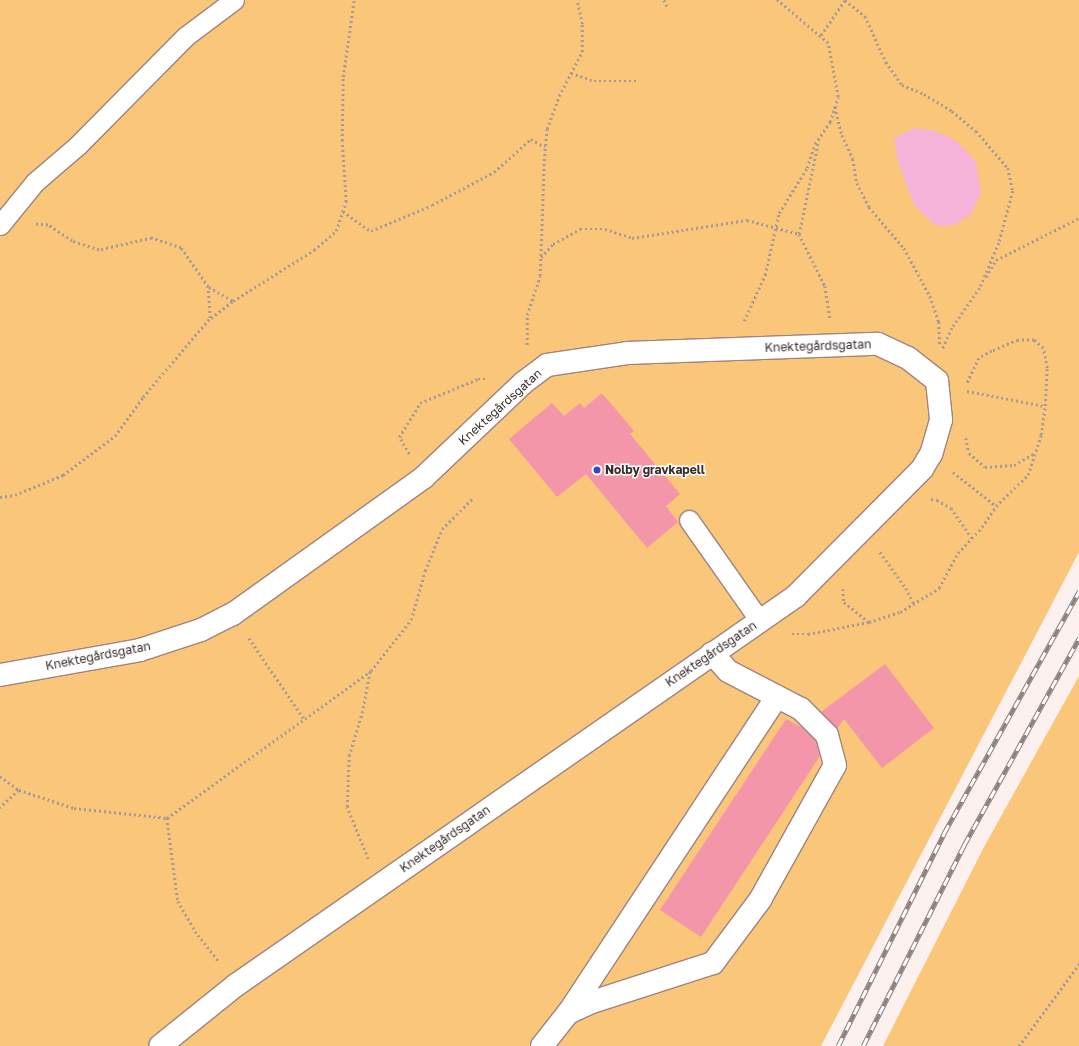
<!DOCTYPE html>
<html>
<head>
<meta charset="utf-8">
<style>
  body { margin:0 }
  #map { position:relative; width:1079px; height:1046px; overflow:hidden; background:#fdf1ef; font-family:"Golos Text",sans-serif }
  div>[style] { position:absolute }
  .green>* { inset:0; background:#fac67a }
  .water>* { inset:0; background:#f6b3d9 }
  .building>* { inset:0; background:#f496a9 }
  .path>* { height:2.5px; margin-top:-1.25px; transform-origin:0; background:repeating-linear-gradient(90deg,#a69a98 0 2px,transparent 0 5px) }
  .roads { filter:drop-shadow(1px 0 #9f847f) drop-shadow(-1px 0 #9f847f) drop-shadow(0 1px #9f847f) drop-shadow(0 -1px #9f847f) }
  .service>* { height:19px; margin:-9.5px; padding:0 9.5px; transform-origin:9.5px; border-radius:9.5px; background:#fff }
  .minor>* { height:22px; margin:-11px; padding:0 11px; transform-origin:11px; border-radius:11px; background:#fff }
  .rail>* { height:4.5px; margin-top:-2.25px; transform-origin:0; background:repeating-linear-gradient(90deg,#fff 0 9px,#8b807e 0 18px); box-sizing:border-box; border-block:1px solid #8b807e }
  .dots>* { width:11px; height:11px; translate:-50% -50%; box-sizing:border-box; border:2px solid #fff; border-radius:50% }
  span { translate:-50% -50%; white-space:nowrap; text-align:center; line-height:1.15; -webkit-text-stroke:3px #fff; paint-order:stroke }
  .street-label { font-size:12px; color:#382d2b }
  .poi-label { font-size:12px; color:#382d2b; font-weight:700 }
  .left { translate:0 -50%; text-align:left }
</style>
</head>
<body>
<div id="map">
  <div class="green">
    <i style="clip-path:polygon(0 0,1079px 0,1079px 552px,821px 1046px,0 1046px)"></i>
    <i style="clip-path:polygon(1079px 676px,1079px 1046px,883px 1046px,985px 845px)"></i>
  </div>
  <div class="water">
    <i style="clip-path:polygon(915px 128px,935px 131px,955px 140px,976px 162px,981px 193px,971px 214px,954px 225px,936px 226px,914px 205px,898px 161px,894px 138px)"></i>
  </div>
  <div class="building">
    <i style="clip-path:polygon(602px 393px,634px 431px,630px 434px,680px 494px,666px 506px,678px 522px,647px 548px,586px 474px,557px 497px,509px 439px,552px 403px,564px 416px,580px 403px,584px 408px)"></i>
    <i style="clip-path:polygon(885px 664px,934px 728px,882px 768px,844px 719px,837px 729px,821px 712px)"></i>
    <i style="clip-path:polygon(786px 719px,801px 727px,816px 741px,820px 756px,701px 937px,660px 910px)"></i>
  </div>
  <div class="path">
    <i style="left:664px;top:0;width:7px;rotate:63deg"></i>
    <i style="left:845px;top:0;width:26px;rotate:39deg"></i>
    <i style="left:865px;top:16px;width:51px;rotate:65.5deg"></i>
    <i style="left:886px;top:62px;width:28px;rotate:55deg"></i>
    <i style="left:902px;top:85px;width:24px;rotate:22deg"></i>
    <i style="left:924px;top:94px;width:33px;rotate:31deg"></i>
    <i style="left:952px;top:111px;width:31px;rotate:40deg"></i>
    <i style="left:976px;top:131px;width:49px;rotate:49.1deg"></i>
    <i style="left:1008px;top:168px;width:24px;rotate:78deg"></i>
    <i style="left:1013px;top:191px;width:54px;rotate:105.1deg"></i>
    <i style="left:999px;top:243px;width:49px;rotate:112.9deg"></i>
    <i style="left:980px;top:288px;width:49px;rotate:125deg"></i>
    <i style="left:952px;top:328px;width:24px;rotate:114deg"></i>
    <i style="left:821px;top:35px;width:42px;rotate:-55.6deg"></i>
    <i style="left:571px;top:73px;width:24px;rotate:19deg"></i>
    <i style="left:594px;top:81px;width:45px"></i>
    <i style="left:835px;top:107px;width:29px;rotate:76deg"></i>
    <i style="left:842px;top:135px;width:26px;rotate:65deg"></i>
    <i style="left:853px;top:159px;width:24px;rotate:81deg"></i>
    <i style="left:857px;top:183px;width:27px;rotate:63deg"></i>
    <i style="left:869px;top:207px;width:54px;rotate:49.5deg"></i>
    <i style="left:904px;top:248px;width:55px;rotate:61.6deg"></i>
    <i style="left:930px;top:296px;width:28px;rotate:71deg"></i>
    <i style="left:939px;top:322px;width:24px;rotate:88deg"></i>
    <i style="left:343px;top:211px;width:34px;rotate:36deg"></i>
    <i style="left:371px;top:231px;width:66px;rotate:-23.1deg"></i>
    <i style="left:432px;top:205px;width:70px;rotate:-28deg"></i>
    <i style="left:494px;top:172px;width:50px;rotate:-41.7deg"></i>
    <i style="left:531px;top:139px;width:16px;rotate:30deg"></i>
    <i style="left:799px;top:234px;width:93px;rotate:-78.2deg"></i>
    <i style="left:541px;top:257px;width:18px;rotate:-47deg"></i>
    <i style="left:553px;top:244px;width:31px;rotate:-29deg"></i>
    <i style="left:580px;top:229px;width:25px"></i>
    <i style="left:605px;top:229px;width:28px;rotate:18deg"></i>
    <i style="left:632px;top:238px;width:116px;rotate:-8.9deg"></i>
    <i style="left:747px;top:220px;width:54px;rotate:15.1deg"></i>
    <i style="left:799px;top:234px;width:58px;rotate:63.4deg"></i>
    <i style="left:825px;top:286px;width:32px;rotate:81deg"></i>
    <i style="left:986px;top:277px;width:20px;rotate:-60deg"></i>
    <i style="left:996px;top:260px;width:93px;rotate:-26.8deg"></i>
    <i style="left:209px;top:287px;width:28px;rotate:30deg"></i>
    <i style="left:233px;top:301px;width:96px;rotate:-32.2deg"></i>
    <i style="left:314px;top:250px;width:29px;rotate:-41deg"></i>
    <i style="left:336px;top:231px;width:31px;rotate:-71deg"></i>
    <i style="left:346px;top:202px;width:61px;rotate:-93.8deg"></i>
    <i style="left:342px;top:141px;width:64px;rotate:-89.1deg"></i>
    <i style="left:343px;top:77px;width:78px;rotate:-81.9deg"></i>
    <i style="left:211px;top:318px;width:28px;rotate:-38deg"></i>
    <i style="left:744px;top:321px;width:51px;rotate:-65.5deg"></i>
    <i style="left:765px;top:275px;width:64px;rotate:-77.3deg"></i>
    <i style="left:779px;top:213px;width:53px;rotate:-58.1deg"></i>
    <i style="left:807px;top:168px;width:25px;rotate:-72deg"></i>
    <i style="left:815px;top:144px;width:27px;rotate:-56deg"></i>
    <i style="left:830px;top:122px;width:26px;rotate:-72deg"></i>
    <i style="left:838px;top:97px;width:55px;rotate:-100.5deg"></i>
    <i style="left:828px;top:43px;width:67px;rotate:-139.9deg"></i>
    <i style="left:527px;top:345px;width:30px;rotate:-90deg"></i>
    <i style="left:527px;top:315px;width:41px;rotate:-71.6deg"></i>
    <i style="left:540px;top:276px;width:115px;rotate:-88deg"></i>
    <i style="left:544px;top:161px;width:32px;rotate:-85deg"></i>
    <i style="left:547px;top:129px;width:35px;rotate:-70deg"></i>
    <i style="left:559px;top:96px;width:50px;rotate:-62.4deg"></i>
    <i style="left:582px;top:52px;width:28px;rotate:-90deg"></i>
    <i style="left:582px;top:24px;width:25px;rotate:-102deg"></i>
    <i style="left:967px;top:391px;width:79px;rotate:10.9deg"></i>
    <i style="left:966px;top:438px;width:15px;rotate:79deg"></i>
    <i style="left:969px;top:453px;width:21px;rotate:41deg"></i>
    <i style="left:985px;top:467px;width:29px;rotate:-4deg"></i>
    <i style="left:1014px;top:465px;width:24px;rotate:-30deg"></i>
    <i style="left:409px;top:454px;width:20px;rotate:-120deg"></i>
    <i style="left:399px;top:437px;width:40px;rotate:-58deg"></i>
    <i style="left:420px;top:403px;width:63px;rotate:-22.5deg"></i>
    <i style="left:478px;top:379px;width:7px"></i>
    <i style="left:953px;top:472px;width:55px;rotate:38.3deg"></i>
    <i style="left:996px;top:506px;width:45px;rotate:-44.1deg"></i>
    <i style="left:1028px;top:475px;width:42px;rotate:-72deg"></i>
    <i style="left:1041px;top:435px;width:29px;rotate:-82deg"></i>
    <i style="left:1045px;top:406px;width:38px;rotate:-87deg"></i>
    <i style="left:1047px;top:368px;width:20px;rotate:-101deg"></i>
    <i style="left:1043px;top:348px;width:12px;rotate:-138deg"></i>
    <i style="left:1034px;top:340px;width:16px;rotate:180deg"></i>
    <i style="left:1018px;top:340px;width:28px;rotate:157deg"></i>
    <i style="left:992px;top:351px;width:15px;rotate:152deg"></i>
    <i style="left:979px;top:358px;width:29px;rotate:115deg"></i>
    <i style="left:0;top:497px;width:15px;rotate:-8deg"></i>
    <i style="left:15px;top:495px;width:52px;rotate:-22.6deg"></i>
    <i style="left:63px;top:475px;width:65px;rotate:-36.9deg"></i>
    <i style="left:115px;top:436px;width:48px;rotate:-54.3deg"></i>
    <i style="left:143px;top:397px;width:104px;rotate:-49.7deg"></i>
    <i style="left:210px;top:318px;width:31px;rotate:-94deg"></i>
    <i style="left:208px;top:287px;width:47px;rotate:-124.7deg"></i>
    <i style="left:181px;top:248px;width:31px;rotate:-161deg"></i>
    <i style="left:152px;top:238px;width:54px;rotate:167.2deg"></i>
    <i style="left:99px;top:250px;width:28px;rotate:-162deg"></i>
    <i style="left:72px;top:241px;width:29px;rotate:-146deg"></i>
    <i style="left:48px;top:225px;width:12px;rotate:-175deg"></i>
    <i style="left:931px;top:499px;width:6px;rotate:9deg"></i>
    <i style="left:937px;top:500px;width:16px;rotate:30deg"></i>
    <i style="left:951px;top:508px;width:37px;rotate:55deg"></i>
    <i style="left:880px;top:552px;width:44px;rotate:54.2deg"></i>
    <i style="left:906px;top:588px;width:18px;rotate:63deg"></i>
    <i style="left:843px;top:589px;width:13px;rotate:86deg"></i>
    <i style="left:844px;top:602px;width:32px;rotate:39deg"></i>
    <i style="left:792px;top:634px;width:16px"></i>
    <i style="left:808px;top:634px;width:62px;rotate:-11.1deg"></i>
    <i style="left:869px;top:622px;width:33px;rotate:-18deg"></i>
    <i style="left:900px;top:612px;width:46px;rotate:-31.6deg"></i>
    <i style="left:939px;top:588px;width:40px;rotate:-62deg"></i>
    <i style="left:958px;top:553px;width:35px;rotate:-47deg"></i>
    <i style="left:982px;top:527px;width:25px;rotate:-56deg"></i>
    <i style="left:249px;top:638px;width:98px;rotate:55.8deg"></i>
    <i style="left:0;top:776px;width:24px;rotate:36deg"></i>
    <i style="left:19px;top:790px;width:26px;rotate:137deg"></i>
    <i style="left:19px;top:790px;width:58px;rotate:18.1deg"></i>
    <i style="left:74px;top:808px;width:94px;rotate:6.1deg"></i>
    <i style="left:167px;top:818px;width:251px;rotate:-35.8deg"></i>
    <i style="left:371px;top:671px;width:65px;rotate:-51.9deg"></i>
    <i style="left:411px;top:620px;width:51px;rotate:-74.1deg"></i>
    <i style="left:425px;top:571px;width:45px;rotate:-68deg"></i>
    <i style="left:442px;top:529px;width:44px;rotate:-45deg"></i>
    <i style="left:167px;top:818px;width:84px;rotate:82.5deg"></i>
    <i style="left:178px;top:901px;width:39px;rotate:60deg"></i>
    <i style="left:198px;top:935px;width:34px;rotate:52deg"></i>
    <i style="left:368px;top:859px;width:56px;rotate:-112deg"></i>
    <i style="left:347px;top:807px;width:51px;rotate:-87.8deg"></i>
    <i style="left:349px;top:756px;width:45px;rotate:-73.2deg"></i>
    <i style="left:362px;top:713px;width:43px;rotate:-79.2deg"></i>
    <i style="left:1019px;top:1046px;width:102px;rotate:-53.8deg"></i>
  </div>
  <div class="roads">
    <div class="service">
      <i style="left:0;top:225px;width:55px;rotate:-50.9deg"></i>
      <i style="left:35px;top:182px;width:57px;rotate:-40.7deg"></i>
      <i style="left:78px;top:145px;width:153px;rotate:-45.3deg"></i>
      <i style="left:186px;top:36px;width:60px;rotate:-36.9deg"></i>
      <i style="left:689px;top:520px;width:123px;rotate:54.9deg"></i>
    </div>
    <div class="minor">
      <i style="left:0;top:675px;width:142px;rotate:-10.1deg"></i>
      <i style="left:140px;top:650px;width:64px;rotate:-18.2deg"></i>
      <i style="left:201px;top:630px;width:36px;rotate:-27deg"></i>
      <i style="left:233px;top:614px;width:234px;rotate:-35.6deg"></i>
      <i style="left:423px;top:478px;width:138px;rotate:-43.5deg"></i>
      <i style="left:523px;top:383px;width:30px;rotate:-37deg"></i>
      <i style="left:547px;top:365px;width:81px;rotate:-8.5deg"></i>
      <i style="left:627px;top:353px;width:251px;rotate:-2.1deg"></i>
      <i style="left:878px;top:344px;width:33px;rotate:25deg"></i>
      <i style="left:908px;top:358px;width:37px;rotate:38deg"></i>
      <i style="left:937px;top:381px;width:39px;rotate:84deg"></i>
      <i style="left:941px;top:420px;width:35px;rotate:106deg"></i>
      <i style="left:931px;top:454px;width:17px;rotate:121deg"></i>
      <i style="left:922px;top:469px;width:179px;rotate:134.8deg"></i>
      <i style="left:796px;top:596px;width:682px;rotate:145.21deg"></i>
      <i style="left:236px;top:985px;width:97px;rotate:141.2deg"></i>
      <i style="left:569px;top:1012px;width:377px;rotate:-56.6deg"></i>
      <i style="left:542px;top:1046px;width:42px;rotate:-51.8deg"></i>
      <i style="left:568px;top:1013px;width:26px;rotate:-25deg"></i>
      <i style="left:592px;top:1002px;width:127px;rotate:-17.9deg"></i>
      <i style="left:713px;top:963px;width:79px;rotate:-53.3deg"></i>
      <i style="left:760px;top:900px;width:154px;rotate:-60.9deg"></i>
      <i style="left:835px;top:765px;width:31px;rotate:-105deg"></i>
      <i style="left:827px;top:735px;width:37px;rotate:-135deg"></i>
      <i style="left:801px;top:709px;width:82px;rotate:-152.5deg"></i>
      <i style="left:728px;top:671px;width:24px;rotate:-132deg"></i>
    </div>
  </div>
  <div class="rail">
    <i style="left:838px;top:1046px;width:238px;rotate:-63.5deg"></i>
    <i style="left:944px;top:833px;width:277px;rotate:-60.8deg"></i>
    <i style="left:863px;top:1046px;width:225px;rotate:-63.3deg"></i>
    <i style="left:964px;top:845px;width:237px;rotate:-60.9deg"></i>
  </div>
  <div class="dots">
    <i style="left:597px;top:470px;background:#4243b8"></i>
  </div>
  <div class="street-label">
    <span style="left:818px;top:346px;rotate:-2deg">Knektegårdsgatan</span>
    <span style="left:500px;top:407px;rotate:-42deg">Knektegårdsgatan</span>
    <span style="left:711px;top:654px;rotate:-34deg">Knektegårdsgatan</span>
    <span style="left:98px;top:656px;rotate:-11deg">Knektegårdsgatan</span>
    <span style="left:445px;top:839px;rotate:-35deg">Knektegårdsgatan</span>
  </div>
  <div class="poi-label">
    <span class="left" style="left:605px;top:470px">Nolby gravkapell</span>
  </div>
</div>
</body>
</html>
